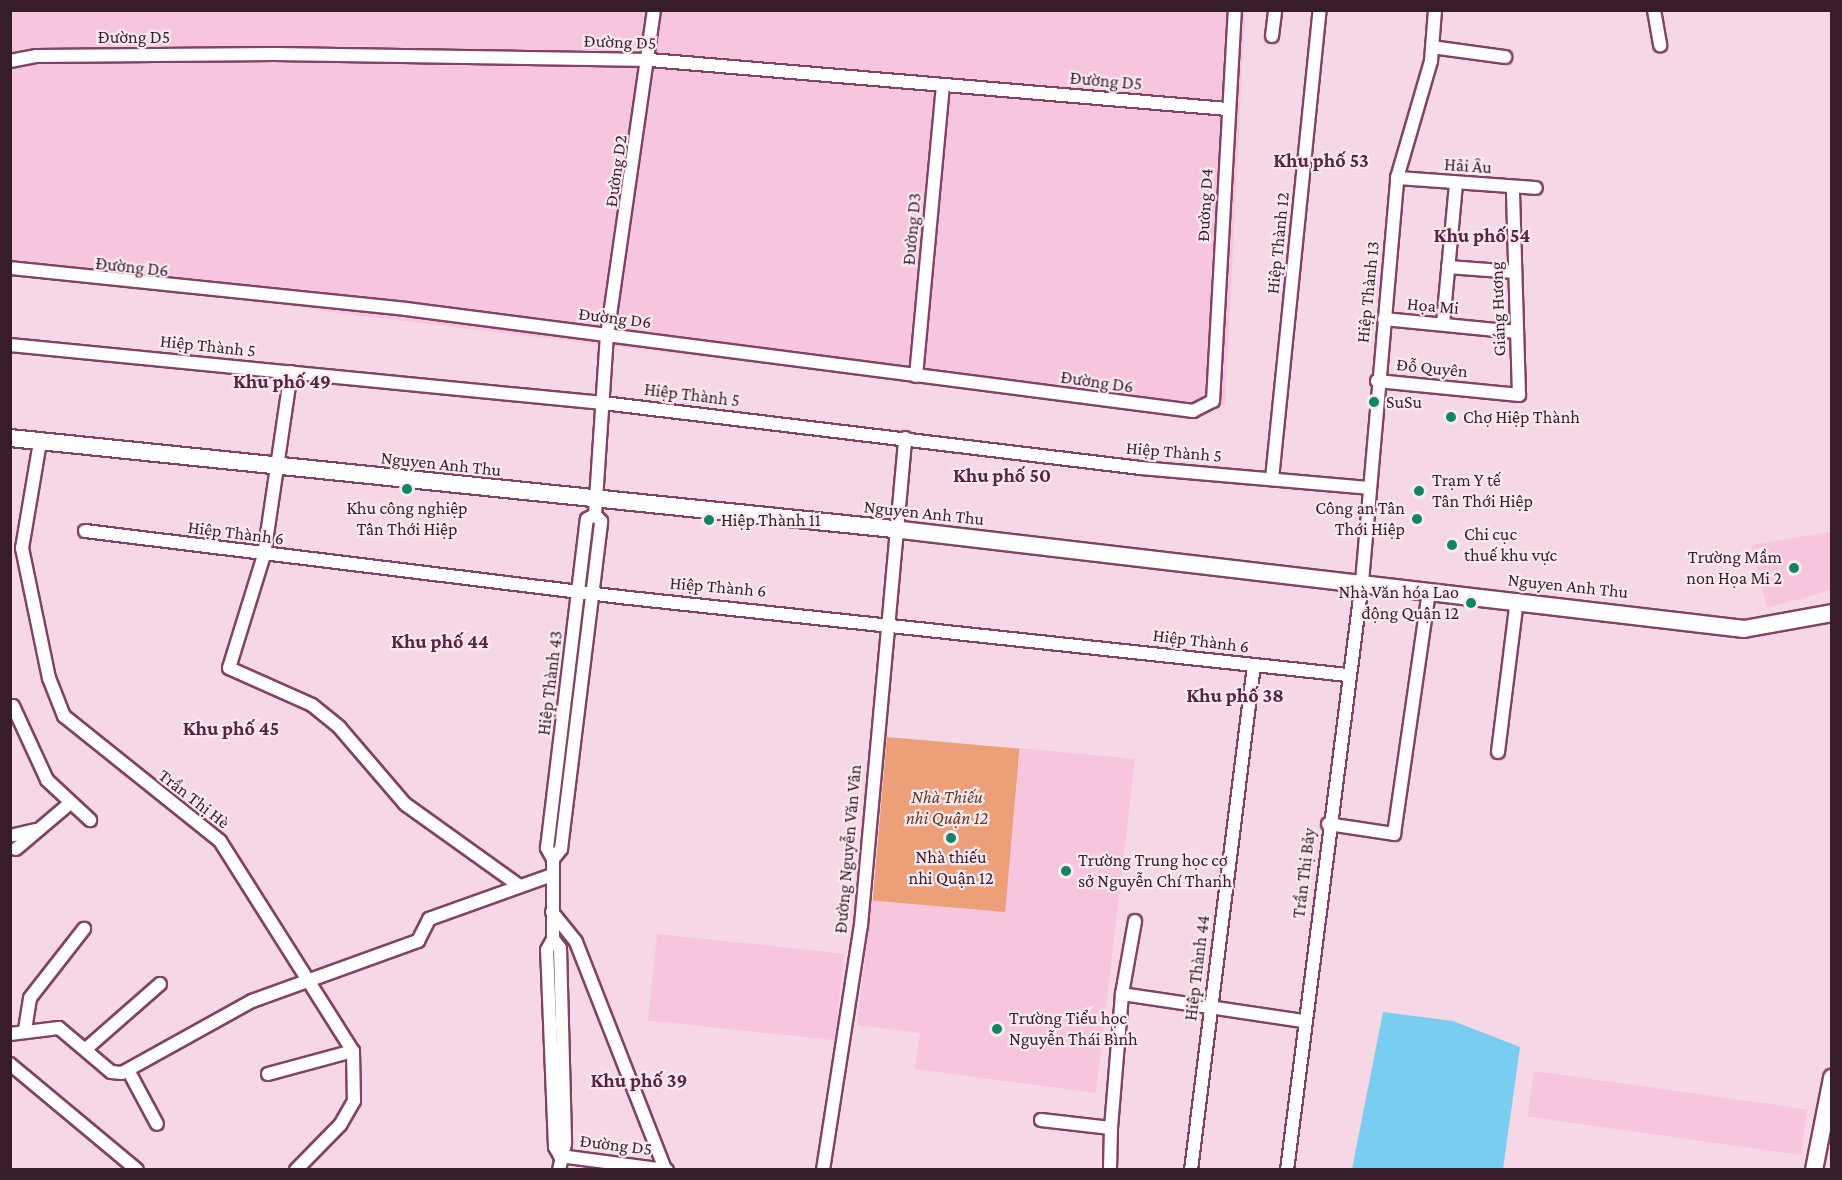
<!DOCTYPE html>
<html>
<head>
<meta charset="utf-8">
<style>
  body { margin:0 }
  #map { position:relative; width:1842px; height:1180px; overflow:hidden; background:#f6d7e5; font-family:"Crimson Pro",serif }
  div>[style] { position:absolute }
  .built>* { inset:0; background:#f7c5dd; transform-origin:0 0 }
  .green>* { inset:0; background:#eda077; transform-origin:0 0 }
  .water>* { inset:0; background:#79cdf1 }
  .roads { filter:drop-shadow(2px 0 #824264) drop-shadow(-2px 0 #824264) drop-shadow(0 2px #824264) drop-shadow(0 -2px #824264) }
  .street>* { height:12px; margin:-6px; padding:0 6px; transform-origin:6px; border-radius:6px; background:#fff }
  .secondary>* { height:16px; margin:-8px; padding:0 8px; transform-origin:8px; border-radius:8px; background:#fff }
  .dots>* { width:16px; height:16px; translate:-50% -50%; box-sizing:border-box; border:3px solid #f9e9f0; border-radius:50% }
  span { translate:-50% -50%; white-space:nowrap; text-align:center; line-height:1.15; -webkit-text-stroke:4.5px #f9e9f0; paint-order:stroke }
  .street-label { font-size:18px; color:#371c2a }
  .poi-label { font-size:18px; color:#371c2a }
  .left { translate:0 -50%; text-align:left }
  .right { translate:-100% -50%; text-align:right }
  .park-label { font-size:18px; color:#66381e; font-style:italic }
  .neighbourhood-label { font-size:20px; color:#5b2042; font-weight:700 }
  .frame { position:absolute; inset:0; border:12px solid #371c2a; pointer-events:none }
</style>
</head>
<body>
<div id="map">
  <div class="built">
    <i style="clip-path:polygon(10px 11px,1245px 11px,1225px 405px,1062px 400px,337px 313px,11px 260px)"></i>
    <i style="clip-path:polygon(1831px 532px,1831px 590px,1767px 608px,1751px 545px)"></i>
    <i style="clip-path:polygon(1020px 748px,1135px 759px,1096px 1093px,915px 1069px,920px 1033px,857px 1025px,872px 900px,1005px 911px)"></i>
    <i style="left:657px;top:934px;width:188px;height:87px;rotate:6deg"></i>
    <i style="left:1534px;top:1071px;width:276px;height:46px;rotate:8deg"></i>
  </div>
  <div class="green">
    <i style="left:887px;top:737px;width:133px;height:164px;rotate:5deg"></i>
  </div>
  <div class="water">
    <i style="clip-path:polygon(1383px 1012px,1453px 1021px,1520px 1047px,1503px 1169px,1352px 1169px)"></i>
  </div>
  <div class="roads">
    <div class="street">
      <i style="left:1654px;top:10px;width:36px;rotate:80deg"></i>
      <i style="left:1272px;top:36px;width:26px;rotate:-83deg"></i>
      <i style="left:1432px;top:47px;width:74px;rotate:7.8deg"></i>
      <i style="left:10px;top:61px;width:26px;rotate:-11deg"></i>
      <i style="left:36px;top:56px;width:239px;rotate:-0.5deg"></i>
      <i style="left:275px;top:54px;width:375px;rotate:0.9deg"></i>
      <i style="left:650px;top:60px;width:580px;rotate:4.85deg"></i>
      <i style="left:1397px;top:178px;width:139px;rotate:4.1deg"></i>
      <i style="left:1448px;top:267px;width:67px;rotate:4.3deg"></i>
      <i style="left:10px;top:268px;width:398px;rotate:5.9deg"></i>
      <i style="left:406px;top:309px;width:794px;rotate:7.38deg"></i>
      <i style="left:1193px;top:411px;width:22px;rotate:-27deg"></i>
      <i style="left:1213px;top:401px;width:392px;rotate:-86.8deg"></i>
      <i style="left:1384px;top:319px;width:133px;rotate:5.6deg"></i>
      <i style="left:1443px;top:324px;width:142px;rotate:-84.7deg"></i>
      <i style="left:10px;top:345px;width:596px;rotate:5.59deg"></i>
      <i style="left:603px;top:403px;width:542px;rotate:6.89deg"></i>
      <i style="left:1141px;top:468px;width:228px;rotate:5deg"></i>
      <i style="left:291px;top:372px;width:185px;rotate:98.4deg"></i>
      <i style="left:264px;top:555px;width:118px;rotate:107.2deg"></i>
      <i style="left:229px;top:668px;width:91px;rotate:24deg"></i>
      <i style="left:312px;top:705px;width:35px;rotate:39deg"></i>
      <i style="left:339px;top:727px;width:101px;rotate:49.4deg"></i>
      <i style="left:405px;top:804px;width:139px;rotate:35.6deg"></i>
      <i style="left:916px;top:376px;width:292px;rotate:-84.7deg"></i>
      <i style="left:1377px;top:381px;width:143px;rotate:5.6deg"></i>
      <i style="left:1519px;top:395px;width:208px;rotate:-91.7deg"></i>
      <i style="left:40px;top:442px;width:108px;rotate:99.6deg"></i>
      <i style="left:22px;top:548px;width:133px;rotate:78.3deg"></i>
      <i style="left:49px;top:678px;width:41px;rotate:68.5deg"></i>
      <i style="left:64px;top:716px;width:200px;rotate:38.7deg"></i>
      <i style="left:220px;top:841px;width:249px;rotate:57.7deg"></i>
      <i style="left:353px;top:1051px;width:50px;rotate:88.9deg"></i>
      <i style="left:354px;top:1101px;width:28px;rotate:120deg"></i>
      <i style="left:340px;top:1125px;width:63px;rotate:134.4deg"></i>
      <i style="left:1272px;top:479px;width:471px;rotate:-84.2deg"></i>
      <i style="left:85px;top:531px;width:539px;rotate:7.03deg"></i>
      <i style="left:620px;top:597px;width:732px;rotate:6.12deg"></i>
      <i style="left:13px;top:706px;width:81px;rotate:65.3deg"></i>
      <i style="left:47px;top:780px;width:59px;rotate:42.9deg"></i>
      <i style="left:1498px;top:752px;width:153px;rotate:-82.9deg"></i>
      <i style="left:1328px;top:824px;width:67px;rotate:8.6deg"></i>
      <i style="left:1394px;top:834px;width:246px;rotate:-81.8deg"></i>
      <i style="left:10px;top:836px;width:27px;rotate:-13deg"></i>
      <i style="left:16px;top:849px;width:70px;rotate:-40.3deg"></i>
      <i style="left:553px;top:859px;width:13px;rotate:-51deg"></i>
      <i style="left:561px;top:849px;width:330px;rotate:-83deg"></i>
      <i style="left:601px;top:521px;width:8px;rotate:-135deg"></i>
      <i style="left:595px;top:515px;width:179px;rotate:-86.2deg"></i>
      <i style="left:607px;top:336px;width:329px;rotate:-81.8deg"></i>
      <i style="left:552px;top:912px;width:38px;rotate:51deg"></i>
      <i style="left:576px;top:942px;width:244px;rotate:68.6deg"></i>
      <i style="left:1135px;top:921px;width:74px;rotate:100.1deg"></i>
      <i style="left:1122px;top:994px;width:182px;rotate:8.5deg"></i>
      <i style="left:553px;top:939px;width:11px;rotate:52deg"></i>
      <i style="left:560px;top:948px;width:196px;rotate:88.5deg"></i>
      <i style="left:565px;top:1144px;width:27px;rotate:103deg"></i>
      <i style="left:25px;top:1030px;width:32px;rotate:-81deg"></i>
      <i style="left:30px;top:998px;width:88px;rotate:-52deg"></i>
      <i style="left:10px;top:1034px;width:49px;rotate:-7deg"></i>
      <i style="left:59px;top:1028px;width:68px;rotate:40.2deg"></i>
      <i style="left:111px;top:1072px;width:11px;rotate:5deg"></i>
      <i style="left:122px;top:1073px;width:149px;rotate:-29deg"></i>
      <i style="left:252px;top:1001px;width:177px;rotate:-19.9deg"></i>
      <i style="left:418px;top:941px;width:25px;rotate:-63deg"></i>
      <i style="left:429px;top:919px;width:131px;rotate:-19.7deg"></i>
      <i style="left:87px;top:1048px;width:97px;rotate:-41.2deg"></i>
      <i style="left:10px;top:1064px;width:165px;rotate:39.8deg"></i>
      <i style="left:128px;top:1070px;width:61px;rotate:61.8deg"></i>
      <i style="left:268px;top:1074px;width:88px;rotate:-15.1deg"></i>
      <i style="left:1041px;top:1120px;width:70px;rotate:6.5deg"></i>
      <i style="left:1111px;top:1128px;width:42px;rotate:91.4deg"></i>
      <i style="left:1111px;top:1128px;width:134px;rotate:-85.3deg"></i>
      <i style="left:560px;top:1156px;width:10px;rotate:-119deg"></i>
      <i style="left:555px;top:1147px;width:197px;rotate:-92.3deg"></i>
      <i style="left:547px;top:950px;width:13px;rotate:-61deg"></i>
      <i style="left:553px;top:939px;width:80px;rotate:-90deg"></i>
      <i style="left:553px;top:859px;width:13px;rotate:-119deg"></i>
      <i style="left:547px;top:848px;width:331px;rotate:-83.1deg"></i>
      <i style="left:587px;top:519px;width:9px;rotate:-27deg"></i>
      <i style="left:560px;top:1156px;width:108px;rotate:7.5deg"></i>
      <i style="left:823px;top:1170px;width:248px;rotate:-81.2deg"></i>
      <i style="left:861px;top:925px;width:489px;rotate:-84.8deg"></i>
      <i style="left:1191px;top:1170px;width:509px;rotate:-82.89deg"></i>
      <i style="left:1287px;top:1170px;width:593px;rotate:-82.73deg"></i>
      <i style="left:1362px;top:582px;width:406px;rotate:-85deg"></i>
      <i style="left:1397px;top:178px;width:122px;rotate:-73.8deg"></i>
      <i style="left:1431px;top:61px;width:51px;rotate:-85.5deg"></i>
    </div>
    <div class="secondary">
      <i style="left:10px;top:438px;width:888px;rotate:5.88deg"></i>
      <i style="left:893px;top:529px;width:857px;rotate:6.7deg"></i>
      <i style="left:1744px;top:629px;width:89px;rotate:-10.3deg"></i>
      <i style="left:1814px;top:1170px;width:94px;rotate:-78.9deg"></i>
    </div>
  </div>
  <div class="dots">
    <i style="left:1374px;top:402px;background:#0e8666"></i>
    <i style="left:1451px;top:417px;background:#0e8666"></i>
    <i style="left:407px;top:489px;background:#0e8666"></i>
    <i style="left:1419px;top:491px;background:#0e8666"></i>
    <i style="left:1417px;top:519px;background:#0e8666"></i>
    <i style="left:709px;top:520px;background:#0e8666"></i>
    <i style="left:1452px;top:545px;background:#0e8666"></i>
    <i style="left:1794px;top:568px;background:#0e8666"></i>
    <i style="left:1471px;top:603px;background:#0e8666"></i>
    <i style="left:951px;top:838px;background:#0e8666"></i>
    <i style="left:1066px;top:871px;background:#0e8666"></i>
    <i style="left:997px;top:1029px;background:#0e8666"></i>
  </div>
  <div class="street-label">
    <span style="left:134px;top:37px">Đường D5</span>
    <span style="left:620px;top:42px;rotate:2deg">Đường D5</span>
    <span style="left:1106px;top:81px;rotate:5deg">Đường D5</span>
    <span style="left:1468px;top:166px;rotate:4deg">Hải Âu</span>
    <span style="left:616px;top:171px;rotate:-82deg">Đường D2</span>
    <span style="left:1205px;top:205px;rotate:-87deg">Đường D4</span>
    <span style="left:912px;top:229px;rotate:-85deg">Đường D3</span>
    <span style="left:1278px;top:243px;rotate:-84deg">Hiệp Thành 12</span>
    <span style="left:132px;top:267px;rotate:6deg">Đường D6</span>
    <span style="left:1368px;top:292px;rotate:-84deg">Hiệp Thành 13</span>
    <span style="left:1433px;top:306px;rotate:5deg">Họa Mi</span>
    <span style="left:1498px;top:309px;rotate:-92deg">Giáng Hương</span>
    <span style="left:615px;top:318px;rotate:7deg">Đường D6</span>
    <span style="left:208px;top:346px;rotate:6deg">Hiệp Thành 5</span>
    <span style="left:1432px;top:368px;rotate:6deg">Đỗ Quyên</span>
    <span style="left:1097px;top:382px;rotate:8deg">Đường D6</span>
    <span style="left:692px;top:395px;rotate:7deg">Hiệp Thành 5</span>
    <span style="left:1174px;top:452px;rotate:5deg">Hiệp Thành 5</span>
    <span style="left:441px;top:464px;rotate:6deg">Nguyen Anh Thu</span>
    <span style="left:924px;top:513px;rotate:6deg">Nguyen Anh Thu</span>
    <span style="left:236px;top:533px;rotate:7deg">Hiệp Thành 6</span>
    <span style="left:1568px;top:586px;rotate:6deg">Nguyen Anh Thu</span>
    <span style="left:718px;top:587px;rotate:5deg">Hiệp Thành 6</span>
    <span style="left:1201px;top:641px;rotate:7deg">Hiệp Thành 6</span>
    <span style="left:550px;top:683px;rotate:-83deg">Hiệp Thành 43</span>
    <span style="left:194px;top:799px;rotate:38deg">Trần Thị Hè</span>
    <span style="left:848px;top:849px;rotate:-85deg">Đường Nguyễn Văn Vân</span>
    <span style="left:1304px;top:873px;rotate:-83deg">Trần Thị Bảy</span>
    <span style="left:1197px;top:968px;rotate:-83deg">Hiệp Thành 44</span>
    <span style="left:616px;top:1145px;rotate:7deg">Đường D5</span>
  </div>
  <div class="poi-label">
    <span class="left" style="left:1386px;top:402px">SuSu</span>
    <span class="left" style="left:1463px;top:417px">Chợ Hiệp Thành</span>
    <span class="left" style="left:1432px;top:491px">Trạm Y tế<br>Tân Thới Hiệp</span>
    <span style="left:407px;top:519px">Khu công nghiệp<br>Tân Thới Hiệp</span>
    <span class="right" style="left:1405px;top:519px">Công an Tân<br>Thới Hiệp</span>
    <span class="left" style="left:721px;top:520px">Hiệp Thành 11</span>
    <span class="left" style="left:1464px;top:545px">Chi cục<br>thuế khu vực</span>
    <span class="right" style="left:1782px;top:568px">Trường Mầm<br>non Họa Mi 2</span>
    <span class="right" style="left:1459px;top:603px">Nhà Văn hóa Lao<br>động Quận 12</span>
    <span style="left:951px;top:868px">Nhà thiếu<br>nhi Quận 12</span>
    <span class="left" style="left:1078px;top:871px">Trường Trung học cơ<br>sở Nguyễn Chí Thanh</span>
    <span class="left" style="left:1009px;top:1029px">Trường Tiểu học<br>Nguyễn Thái Bình</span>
  </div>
  <div class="park-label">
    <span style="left:947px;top:808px">Nhà Thiếu<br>nhi Quận 12</span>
  </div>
  <div class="neighbourhood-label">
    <span style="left:1321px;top:160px">Khu phố 53</span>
    <span style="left:1482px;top:235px">Khu phố 54</span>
    <span style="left:282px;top:381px">Khu phố 49</span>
    <span style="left:1002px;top:475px">Khu phố 50</span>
    <span style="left:440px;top:641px">Khu phố 44</span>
    <span style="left:1235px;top:695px">Khu phố 38</span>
    <span style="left:231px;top:728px">Khu phố 45</span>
    <span style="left:639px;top:1080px">Khu phố 39</span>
  </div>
  <div class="frame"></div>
</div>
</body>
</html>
